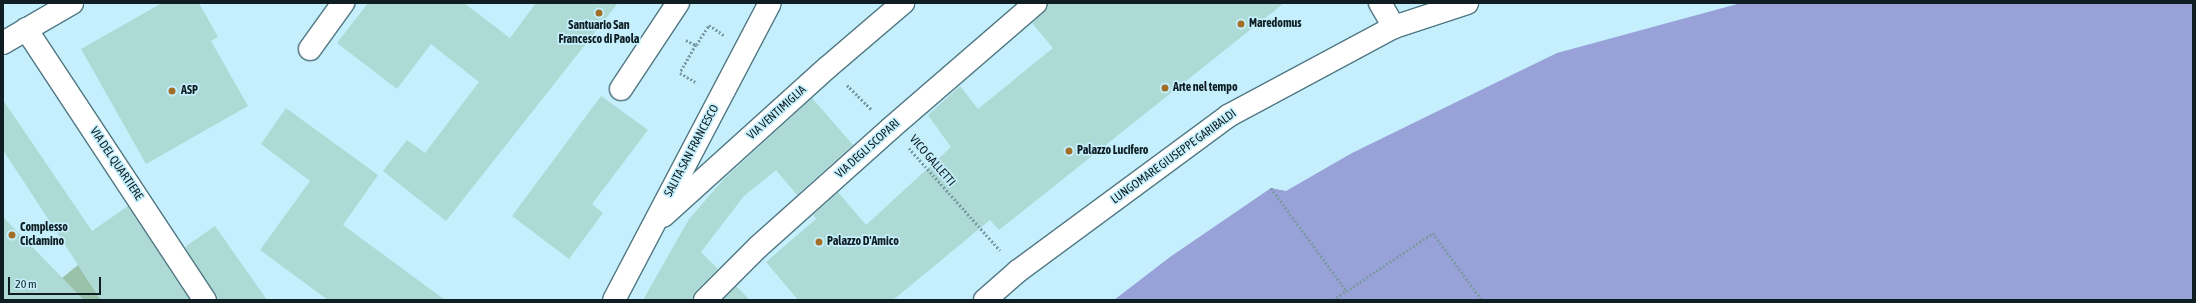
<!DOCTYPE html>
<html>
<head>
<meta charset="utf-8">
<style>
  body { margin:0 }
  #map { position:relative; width:2196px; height:303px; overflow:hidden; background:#c5effc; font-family:"Asap Condensed",sans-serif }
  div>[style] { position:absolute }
  .green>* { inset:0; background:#9ac1aa }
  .water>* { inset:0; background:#98a2d8 }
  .building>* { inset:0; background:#aedad6 }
  .path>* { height:2.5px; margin-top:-1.25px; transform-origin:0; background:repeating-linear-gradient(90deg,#7b9aa3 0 2px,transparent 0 4px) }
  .roads { filter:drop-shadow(1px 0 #517883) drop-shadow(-1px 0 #517883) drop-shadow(0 1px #517883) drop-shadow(0 -1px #517883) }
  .minor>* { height:22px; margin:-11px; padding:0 11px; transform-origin:11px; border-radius:11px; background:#fff }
  .dots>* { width:11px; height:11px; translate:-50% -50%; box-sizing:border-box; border:2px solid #c5effc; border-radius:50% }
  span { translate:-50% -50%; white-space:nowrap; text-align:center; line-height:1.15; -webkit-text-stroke:3.5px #c5effc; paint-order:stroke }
  .poi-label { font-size:12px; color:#0e1e22; font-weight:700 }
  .left { translate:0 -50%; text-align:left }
  .street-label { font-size:12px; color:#0e1e22 }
  .frame { position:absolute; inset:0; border:4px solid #0e1e22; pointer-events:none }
  .scale { position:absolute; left:8px; top:277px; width:93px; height:18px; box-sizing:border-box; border:2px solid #0e1e22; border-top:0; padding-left:5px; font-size:12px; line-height:14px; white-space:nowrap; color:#0e1e22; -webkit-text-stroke:3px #c5effc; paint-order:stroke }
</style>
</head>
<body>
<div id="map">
  <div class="green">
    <i style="clip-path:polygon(78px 265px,101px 300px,35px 300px)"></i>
  </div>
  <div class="water">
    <i style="clip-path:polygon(1741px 3px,2193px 3px,2193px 300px,1114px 300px,1170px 257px,1271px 188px,1286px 191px,1352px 153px,1557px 53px)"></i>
  </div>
  <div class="building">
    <i style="clip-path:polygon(162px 3px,199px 3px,218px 37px,211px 41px,248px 106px,146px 164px,81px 49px)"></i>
    <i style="clip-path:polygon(368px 3px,464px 3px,510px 38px,536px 3px,618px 3px,446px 221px,383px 171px,407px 140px,425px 153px,479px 82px,431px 44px,397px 89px,337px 43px)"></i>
    <i style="clip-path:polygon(1048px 3px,1284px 3px,999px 230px,990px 220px,893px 300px,798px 300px,766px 262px,816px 219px,813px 215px,838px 192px,866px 225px,951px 147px,928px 115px,960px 86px,978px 109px,1053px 48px,1032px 23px,1044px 12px)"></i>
    <i style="clip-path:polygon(601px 96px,648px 130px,592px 204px,603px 213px,569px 259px,512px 216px)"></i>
    <i style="clip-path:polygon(812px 98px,853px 145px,797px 195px,776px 170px,744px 196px,701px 252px,718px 269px,696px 291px,693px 300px,643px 300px,689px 219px,724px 179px)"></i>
    <i style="clip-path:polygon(3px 100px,92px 231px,128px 206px,190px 300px,101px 300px,3px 150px)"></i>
    <i style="clip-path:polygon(286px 108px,378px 175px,343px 225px,445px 300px,328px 300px,260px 250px,310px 181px,261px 144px)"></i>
    <i style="clip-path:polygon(3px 217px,84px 300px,3px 300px)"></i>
    <i style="clip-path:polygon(215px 226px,267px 300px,217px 300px,185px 247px)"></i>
    <i style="clip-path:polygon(736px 286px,750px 300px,723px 300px)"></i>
  </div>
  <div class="path">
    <i style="left:686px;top:40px;width:11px;rotate:27deg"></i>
    <i style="left:696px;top:45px;width:24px;rotate:-57deg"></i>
    <i style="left:709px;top:25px;width:18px;rotate:34deg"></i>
    <i style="left:696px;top:45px;width:32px;rotate:120deg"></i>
    <i style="left:680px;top:73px;width:20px;rotate:30deg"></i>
    <i style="left:847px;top:85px;width:35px;rotate:45deg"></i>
    <i style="left:909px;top:148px;width:137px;rotate:48.3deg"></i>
    <i style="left:1271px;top:188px;width:127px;rotate:53.7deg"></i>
    <i style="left:1333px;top:300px;width:120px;rotate:-33.8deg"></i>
    <i style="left:1433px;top:233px;width:83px;rotate:53.8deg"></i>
  </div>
  <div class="roads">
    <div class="minor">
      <i style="left:1380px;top:3px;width:28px;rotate:60deg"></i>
      <i style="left:26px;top:29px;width:325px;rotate:56.6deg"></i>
      <i style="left:3px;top:43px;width:80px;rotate:-30.1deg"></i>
      <i style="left:310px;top:49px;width:57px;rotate:-54.3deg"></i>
      <i style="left:621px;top:89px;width:103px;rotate:-56.5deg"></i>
      <i style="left:663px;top:216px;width:222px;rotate:-42.1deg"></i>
      <i style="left:828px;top:67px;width:99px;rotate:-40.5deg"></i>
      <i style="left:614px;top:300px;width:335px;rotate:-62.3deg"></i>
      <i style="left:705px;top:300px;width:75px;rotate:-45deg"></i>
      <i style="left:758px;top:247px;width:178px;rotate:-41.8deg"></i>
      <i style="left:891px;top:128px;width:191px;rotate:-40.8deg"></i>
      <i style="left:985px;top:300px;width:44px;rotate:-41.3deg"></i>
      <i style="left:1018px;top:271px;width:261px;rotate:-36.4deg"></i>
      <i style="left:1228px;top:116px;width:188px;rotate:-28.2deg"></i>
      <i style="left:1394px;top:27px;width:77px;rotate:-18.2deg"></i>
    </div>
  </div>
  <div class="dots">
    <i style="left:599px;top:13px;background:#a26f26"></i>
    <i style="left:1241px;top:24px;background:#a26f26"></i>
    <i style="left:1165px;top:88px;background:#a26f26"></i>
    <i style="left:172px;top:91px;background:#a26f26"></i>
    <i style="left:1069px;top:151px;background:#a26f26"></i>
    <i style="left:12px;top:235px;background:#a26f26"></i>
    <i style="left:819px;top:242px;background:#a26f26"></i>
  </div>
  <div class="poi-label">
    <span class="left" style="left:1249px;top:24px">Maredomus</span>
    <span style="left:599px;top:33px">Santuario San<br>Francesco di Paola</span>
    <span class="left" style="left:1173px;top:88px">Arte nel tempo</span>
    <span class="left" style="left:181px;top:91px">ASP</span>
    <span class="left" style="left:1077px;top:151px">Palazzo Lucifero</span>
    <span class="left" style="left:20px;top:235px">Complesso<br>Ciclamino</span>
    <span class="left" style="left:827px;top:242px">Palazzo D'Amico</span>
  </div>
  <div class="street-label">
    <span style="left:777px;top:113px;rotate:-42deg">VIA VENTIMIGLIA</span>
    <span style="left:868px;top:149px;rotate:-42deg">VIA DEGLI SCOPARI</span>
    <span style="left:692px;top:151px;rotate:-62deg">SALITA SAN FRANCESCO</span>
    <span style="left:1174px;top:157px;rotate:-36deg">LUNGOMARE GIUSEPPE GARIBALDI</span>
    <span style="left:932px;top:161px;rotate:49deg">VICO GALLETTI</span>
    <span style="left:116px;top:164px;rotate:56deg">VIA DEL QUARTIERE</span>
  </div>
  <div class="frame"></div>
  <div class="scale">20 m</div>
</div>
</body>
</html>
